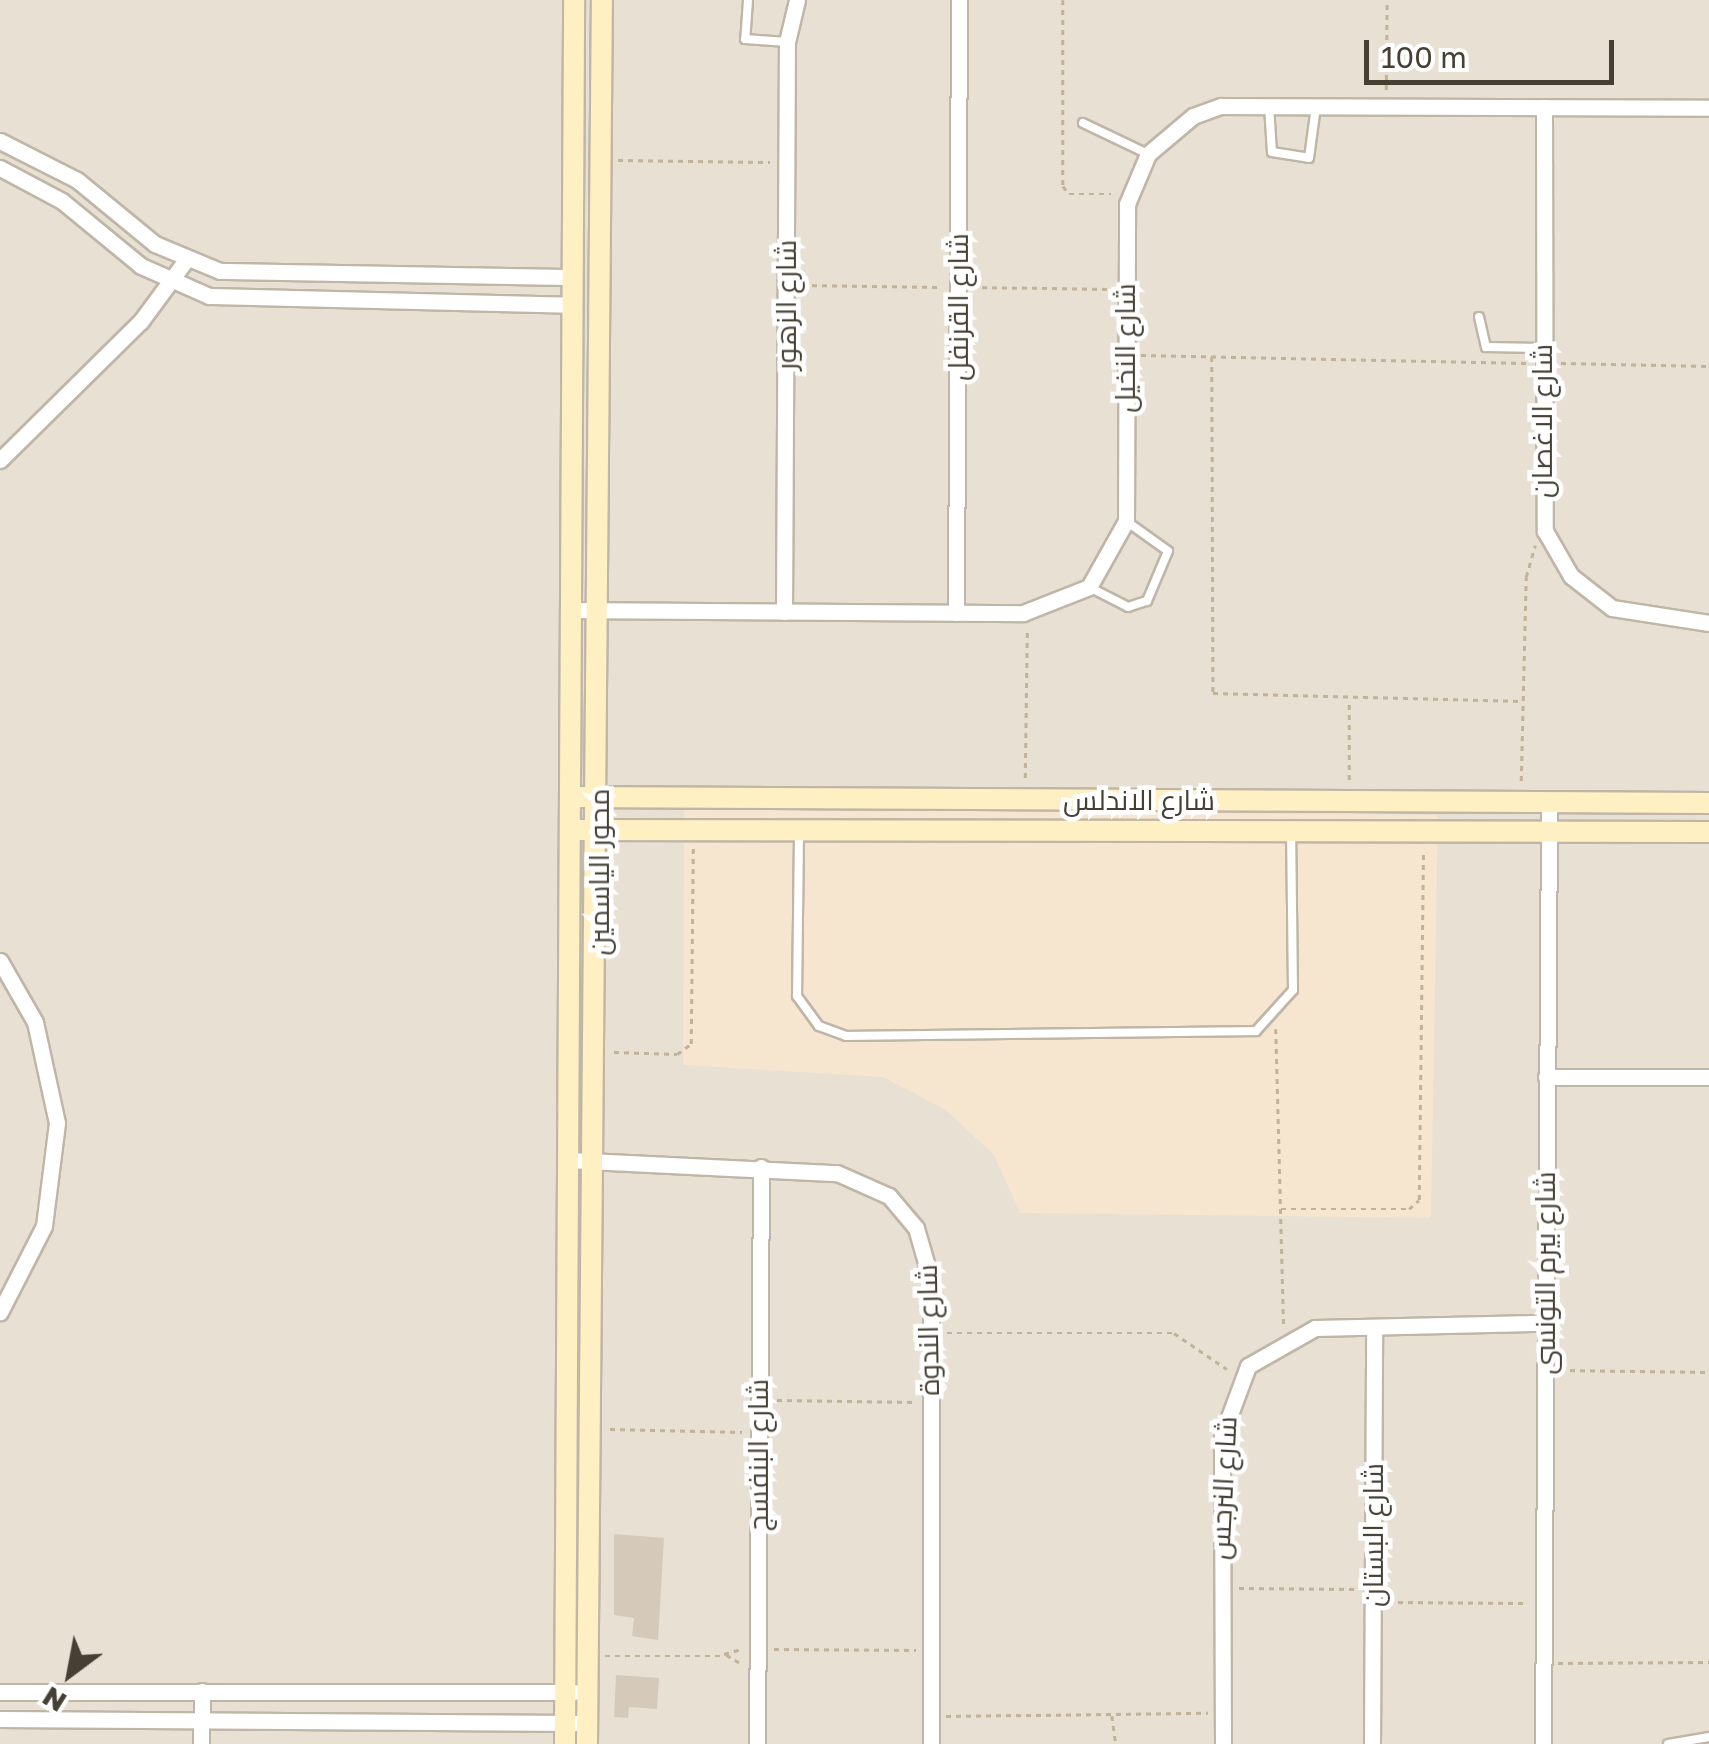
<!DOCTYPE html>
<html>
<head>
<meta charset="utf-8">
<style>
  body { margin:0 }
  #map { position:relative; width:1709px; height:1744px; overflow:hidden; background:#f3efe5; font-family:"Golos Text",Cairo,sans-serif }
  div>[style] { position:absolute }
  .residential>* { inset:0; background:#e7e0d3; transform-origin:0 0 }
  .commercial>* { inset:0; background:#f6e5cf }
  .building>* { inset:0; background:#d5caba }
  .path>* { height:2.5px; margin-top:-1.25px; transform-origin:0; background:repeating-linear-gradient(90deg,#c1b298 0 5px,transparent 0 10px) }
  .roads { filter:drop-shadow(2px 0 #bfb6a7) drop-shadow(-2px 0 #bfb6a7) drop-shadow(0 2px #bfb6a7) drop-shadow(0 -2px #bfb6a7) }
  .lane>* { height:8px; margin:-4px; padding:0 4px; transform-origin:4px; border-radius:4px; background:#fff }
  .street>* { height:15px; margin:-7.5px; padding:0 7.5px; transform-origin:7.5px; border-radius:7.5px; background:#fff }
  .secondary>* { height:20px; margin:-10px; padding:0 10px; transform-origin:10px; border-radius:10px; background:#fff0c3 }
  span { translate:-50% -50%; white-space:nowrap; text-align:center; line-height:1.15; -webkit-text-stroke:9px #fff; paint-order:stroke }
  .street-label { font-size:28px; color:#453f34 }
  .north { position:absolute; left:20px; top:1624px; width:100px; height:100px; -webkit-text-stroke:8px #fff; paint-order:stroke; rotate:212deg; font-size:28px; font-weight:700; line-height:40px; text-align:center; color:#453f34 }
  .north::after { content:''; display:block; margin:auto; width:35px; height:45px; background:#453f34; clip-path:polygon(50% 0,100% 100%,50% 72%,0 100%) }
  .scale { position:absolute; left:1364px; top:40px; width:250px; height:45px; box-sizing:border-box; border:5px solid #453f34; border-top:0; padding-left:12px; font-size:30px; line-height:35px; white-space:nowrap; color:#453f34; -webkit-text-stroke:8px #fff; paint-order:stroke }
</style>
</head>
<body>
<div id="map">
  <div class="residential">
    <i style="left:0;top:0;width:1709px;height:1744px"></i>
  </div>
  <div class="commercial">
    <i style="clip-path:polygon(684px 808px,1438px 815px,1431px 1218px,1020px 1213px,994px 1155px,946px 1110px,883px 1077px,683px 1065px)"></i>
  </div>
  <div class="building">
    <i style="clip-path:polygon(614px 1534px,664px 1538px,658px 1640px,632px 1636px,634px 1618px,614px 1615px)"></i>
    <i style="clip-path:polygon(616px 1675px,659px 1678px,657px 1709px,629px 1707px,628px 1718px,614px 1717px)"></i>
  </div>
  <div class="path">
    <i style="left:1063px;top:0;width:186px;rotate:90deg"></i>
    <i style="left:1063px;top:186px;width:10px;rotate:53deg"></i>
    <i style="left:1069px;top:194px;width:42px"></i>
    <i style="left:1386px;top:90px;width:90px;rotate:-89.4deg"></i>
    <i style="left:618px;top:160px;width:152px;rotate:0.8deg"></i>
    <i style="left:802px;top:285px;width:137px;rotate:0.8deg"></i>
    <i style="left:972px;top:287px;width:137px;rotate:0.8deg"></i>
    <i style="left:1141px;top:355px;width:387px;rotate:1.2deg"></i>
    <i style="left:1212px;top:357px;width:336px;rotate:89.8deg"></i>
    <i style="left:1213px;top:693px;width:310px;rotate:1.5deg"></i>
    <i style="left:1561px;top:363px;width:148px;rotate:1.2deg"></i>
    <i style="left:1025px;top:778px;width:147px;rotate:-89.2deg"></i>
    <i style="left:1349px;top:780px;width:77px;rotate:-90deg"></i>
    <i style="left:1521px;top:781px;width:204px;rotate:-88.6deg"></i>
    <i style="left:1526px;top:577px;width:33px;rotate:-74deg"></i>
    <i style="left:1276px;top:1029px;width:297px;rotate:88.5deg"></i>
    <i style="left:614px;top:1052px;width:63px;rotate:1.8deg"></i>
    <i style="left:677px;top:1054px;width:17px;rotate:-36deg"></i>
    <i style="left:691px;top:1044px;width:196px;rotate:-89.4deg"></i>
    <i style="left:1281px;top:1209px;width:128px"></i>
    <i style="left:1409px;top:1209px;width:13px;rotate:-42deg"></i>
    <i style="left:1419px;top:1200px;width:348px;rotate:-89.3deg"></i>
    <i style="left:947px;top:1333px;width:227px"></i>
    <i style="left:1174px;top:1333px;width:64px;rotate:34.2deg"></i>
    <i style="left:1560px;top:1370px;width:149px;rotate:0.8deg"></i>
    <i style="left:777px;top:1400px;width:137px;rotate:0.8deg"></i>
    <i style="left:610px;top:1429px;width:132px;rotate:1.3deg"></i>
    <i style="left:1239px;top:1588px;width:117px;rotate:0.5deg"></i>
    <i style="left:1388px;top:1602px;width:137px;rotate:0.4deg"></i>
    <i style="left:774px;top:1649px;width:142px;rotate:0.4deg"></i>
    <i style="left:605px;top:1656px;width:117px"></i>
    <i style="left:739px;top:1663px;width:17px;rotate:-149deg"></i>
    <i style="left:724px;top:1654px;width:18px;rotate:-16deg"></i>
    <i style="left:1558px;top:1663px;width:151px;rotate:-0.4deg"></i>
    <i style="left:946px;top:1716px;width:262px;rotate:-0.7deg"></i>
    <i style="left:1112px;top:1716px;width:28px;rotate:82deg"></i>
  </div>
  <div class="roads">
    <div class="lane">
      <i style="left:748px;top:0;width:39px;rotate:94deg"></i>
      <i style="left:745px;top:39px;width:42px;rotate:4.1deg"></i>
      <i style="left:1269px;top:106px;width:46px;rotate:86.3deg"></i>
      <i style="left:1272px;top:152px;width:37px;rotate:9deg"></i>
      <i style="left:1309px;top:158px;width:52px;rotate:-82.3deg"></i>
      <i style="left:1083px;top:123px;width:72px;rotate:25.5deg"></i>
      <i style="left:1479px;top:317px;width:31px;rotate:77deg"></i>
      <i style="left:1486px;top:347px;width:56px;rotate:1deg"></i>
      <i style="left:1089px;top:587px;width:44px;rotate:27.1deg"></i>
      <i style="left:1128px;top:607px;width:20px;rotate:-18deg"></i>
      <i style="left:1147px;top:601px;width:54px;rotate:-67.2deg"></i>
      <i style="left:1168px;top:551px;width:52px;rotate:-144.5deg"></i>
      <i style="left:799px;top:835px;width:161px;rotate:90.7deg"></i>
      <i style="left:797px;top:996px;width:37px;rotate:54deg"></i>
      <i style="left:819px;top:1026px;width:29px;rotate:20deg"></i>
      <i style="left:846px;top:1036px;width:410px;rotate:-0.7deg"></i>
      <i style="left:1256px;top:1031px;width:55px;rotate:-47.9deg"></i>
      <i style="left:1293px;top:990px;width:155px;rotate:-90.7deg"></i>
      <i style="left:1668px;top:1744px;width:42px;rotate:-9.7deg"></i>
    </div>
    <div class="street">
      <i style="left:1544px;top:107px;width:424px;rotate:89.9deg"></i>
      <i style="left:1545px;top:531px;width:52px;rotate:60deg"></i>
      <i style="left:1571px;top:576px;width:52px;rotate:38deg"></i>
      <i style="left:1612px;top:608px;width:98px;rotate:8.8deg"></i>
      <i style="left:0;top:141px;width:86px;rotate:26.9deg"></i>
      <i style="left:77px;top:180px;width:101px;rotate:39.4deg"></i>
      <i style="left:155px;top:244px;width:70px;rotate:22.6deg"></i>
      <i style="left:220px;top:271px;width:352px;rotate:1deg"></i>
      <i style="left:0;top:168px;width:70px;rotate:28deg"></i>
      <i style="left:62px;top:201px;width:102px;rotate:39.4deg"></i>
      <i style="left:141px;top:266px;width:74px;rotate:23.8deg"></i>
      <i style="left:209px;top:296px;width:363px;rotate:1.4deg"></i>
      <i style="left:0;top:460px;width:198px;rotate:-44.6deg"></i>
      <i style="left:141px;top:321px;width:76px;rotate:-53.6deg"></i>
      <i style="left:571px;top:610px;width:452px;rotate:0.4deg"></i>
      <i style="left:1023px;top:613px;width:71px;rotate:-21.5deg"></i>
      <i style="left:1089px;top:587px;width:76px;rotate:-60.7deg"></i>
      <i style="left:1126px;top:521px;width:317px;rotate:-89.8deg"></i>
      <i style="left:1127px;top:204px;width:54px;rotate:-67.2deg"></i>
      <i style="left:1148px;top:154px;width:59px;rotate:-40.2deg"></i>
      <i style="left:1193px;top:116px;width:30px;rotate:-20deg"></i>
      <i style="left:1221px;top:106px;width:488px;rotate:0.2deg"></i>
      <i style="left:784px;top:612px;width:570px;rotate:-89.7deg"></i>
      <i style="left:787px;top:42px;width:43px;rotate:-76.6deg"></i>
      <i style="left:956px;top:613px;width:613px;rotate:-89.72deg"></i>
      <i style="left:0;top:961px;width:70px;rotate:60.2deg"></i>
      <i style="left:35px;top:1022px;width:103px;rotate:77.7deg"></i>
      <i style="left:57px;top:1123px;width:104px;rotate:97.2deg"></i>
      <i style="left:44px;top:1226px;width:97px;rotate:117.1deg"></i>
      <i style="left:1546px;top:1077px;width:163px"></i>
      <i style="left:568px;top:1160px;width:269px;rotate:2.8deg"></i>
      <i style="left:837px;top:1173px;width:57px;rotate:23.9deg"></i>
      <i style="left:889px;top:1196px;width:42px;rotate:49.8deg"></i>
      <i style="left:916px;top:1228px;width:54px;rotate:73.9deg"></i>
      <i style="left:931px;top:1280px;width:464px;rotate:90deg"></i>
      <i style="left:0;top:1692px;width:574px"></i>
      <i style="left:0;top:1719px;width:576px;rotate:0.4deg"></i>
      <i style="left:201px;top:1744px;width:53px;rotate:-88.9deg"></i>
      <i style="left:757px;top:1744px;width:577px;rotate:-89.6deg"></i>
      <i style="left:1223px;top:1744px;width:308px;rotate:-90.2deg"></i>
      <i style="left:1222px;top:1436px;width:75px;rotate:-69.6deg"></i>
      <i style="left:1248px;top:1366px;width:77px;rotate:-29.6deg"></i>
      <i style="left:1315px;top:1328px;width:229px;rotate:-1.3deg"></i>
      <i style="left:1372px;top:1744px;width:417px;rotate:-89.7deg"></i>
      <i style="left:1543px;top:1744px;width:941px;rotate:-89.63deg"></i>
    </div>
    <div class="secondary">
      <i style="left:570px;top:797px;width:1139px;rotate:0.3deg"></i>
      <i style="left:570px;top:830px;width:1139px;rotate:0.1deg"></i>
      <i style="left:565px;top:1744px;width:1744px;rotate:-89.7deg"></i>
      <i style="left:587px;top:1744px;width:1744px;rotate:-89.51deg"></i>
    </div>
  </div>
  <div class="street-label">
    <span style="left:786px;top:305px;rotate:-90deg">شارع الزهور</span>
    <span style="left:958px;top:307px;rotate:-90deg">شارع القرنفل</span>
    <span style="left:1125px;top:348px;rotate:-90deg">شارع النخيل</span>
    <span style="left:1542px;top:421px;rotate:-90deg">شارع الاغصان</span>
    <span style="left:1139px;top:800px">شارع الاندلس</span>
    <span style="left:599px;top:872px;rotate:-90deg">محور الياسمين</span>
    <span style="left:1545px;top:1273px;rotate:-90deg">شارع بيرم التونسى</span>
    <span style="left:928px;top:1330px;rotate:-91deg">شارع الندوة</span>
    <span style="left:758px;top:1455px;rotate:-90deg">شارع البنفسج</span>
    <span style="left:1223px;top:1488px;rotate:-87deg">شارع النرجس</span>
    <span style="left:1373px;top:1535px;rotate:-90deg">شارع البستان</span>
  </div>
  <div class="north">N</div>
  <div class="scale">100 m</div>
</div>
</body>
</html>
